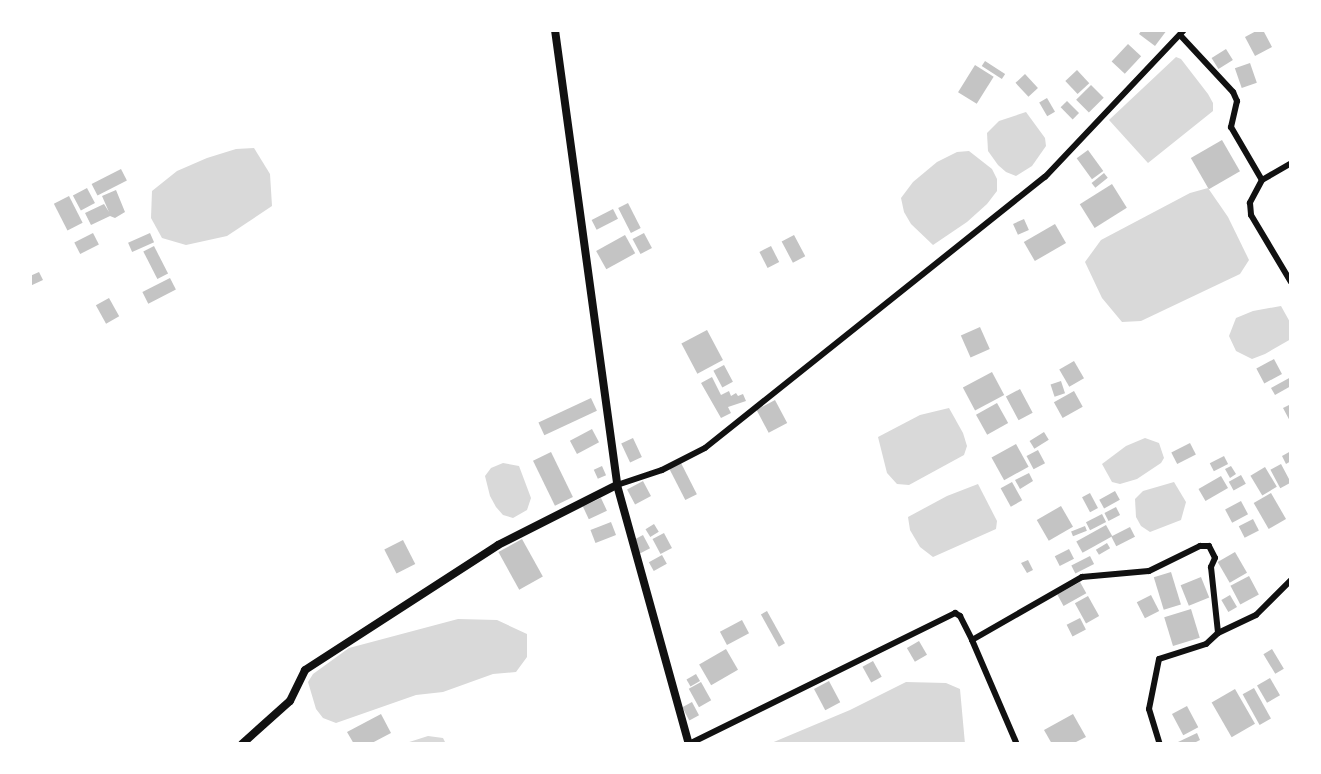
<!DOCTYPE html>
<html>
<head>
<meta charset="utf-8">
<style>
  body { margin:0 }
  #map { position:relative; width:1321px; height:774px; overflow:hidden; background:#fff; font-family:Ubuntu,sans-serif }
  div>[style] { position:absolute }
  .water>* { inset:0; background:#d9d9d9 }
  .building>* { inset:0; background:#c4c4c4; transform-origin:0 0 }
  .minor>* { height:6px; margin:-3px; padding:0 3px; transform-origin:3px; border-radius:3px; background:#111 }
  .tertiary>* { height:8px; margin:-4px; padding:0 4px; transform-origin:4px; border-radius:4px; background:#111 }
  span { translate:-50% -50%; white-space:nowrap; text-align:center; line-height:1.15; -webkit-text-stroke:4.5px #fff; paint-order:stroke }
  .frame { position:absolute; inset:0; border:32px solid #fff; pointer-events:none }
</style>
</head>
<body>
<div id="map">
  <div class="water">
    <i style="clip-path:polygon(1176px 57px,1181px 59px,1208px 94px,1213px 103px,1213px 111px,1148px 163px,1109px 120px)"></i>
    <i style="clip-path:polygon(1026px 112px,1045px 138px,1046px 146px,1032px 166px,1016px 176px,1006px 172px,998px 165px,988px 151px,987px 133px,999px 121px)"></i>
    <i style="clip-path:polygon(254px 148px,270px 174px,272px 206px,227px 236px,186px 245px,162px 238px,151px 218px,152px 191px,177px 171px,207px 158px,236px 149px)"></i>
    <i style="clip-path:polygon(969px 151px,992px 169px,997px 179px,997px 191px,987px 204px,967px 222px,933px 245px,911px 224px,904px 212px,901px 198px,913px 182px,937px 162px,957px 152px)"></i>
    <i style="clip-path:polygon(1208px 188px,1228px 217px,1249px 260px,1240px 274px,1141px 321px,1122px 322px,1102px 298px,1085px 262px,1101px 240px,1190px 193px)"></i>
    <i style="clip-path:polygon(1281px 306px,1291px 324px,1291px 339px,1265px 354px,1252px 359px,1236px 351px,1229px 336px,1236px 318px,1253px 311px)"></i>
    <i style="clip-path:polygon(949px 408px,963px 433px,967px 446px,964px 455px,909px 485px,897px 484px,887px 473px,878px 437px,920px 415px)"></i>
    <i style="clip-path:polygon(1145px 438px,1159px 443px,1164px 458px,1161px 463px,1137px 479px,1120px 484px,1112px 482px,1102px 464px,1126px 446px)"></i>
    <i style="clip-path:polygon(503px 463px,519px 466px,531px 498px,527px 510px,513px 518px,503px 515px,496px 507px,490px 496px,485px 476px,491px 468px)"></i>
    <i style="clip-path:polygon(1174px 482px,1186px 502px,1181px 520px,1150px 532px,1141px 526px,1136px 517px,1135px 499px,1143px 491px)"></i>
    <i style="clip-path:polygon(978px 484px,997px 521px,996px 529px,933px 557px,920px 547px,910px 530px,908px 517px,947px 496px)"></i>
    <i style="clip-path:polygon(458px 619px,497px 620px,527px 634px,527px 657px,516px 672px,493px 674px,443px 692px,416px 695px,336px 723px,323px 718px,316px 709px,308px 682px,313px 674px,349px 648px)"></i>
    <i style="clip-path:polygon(906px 682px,946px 683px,960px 689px,965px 744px,769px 744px,850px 710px)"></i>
    <i style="clip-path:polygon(428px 736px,443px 738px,446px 744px,403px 744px)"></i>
  </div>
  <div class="building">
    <i style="clip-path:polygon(1142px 30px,1167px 30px,1155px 46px,1139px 34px)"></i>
    <i style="clip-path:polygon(1258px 30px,1263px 30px,1272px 47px,1255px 56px,1245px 37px)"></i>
    <i style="left:1128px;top:44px;width:18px;height:24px;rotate:43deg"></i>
    <i style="left:1226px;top:49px;width:13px;height:17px;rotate:58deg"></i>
    <i style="left:985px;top:61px;width:24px;height:6px;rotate:33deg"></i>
    <i style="left:1250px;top:63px;width:21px;height:16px;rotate:71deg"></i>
    <i style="left:975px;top:65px;width:22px;height:32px;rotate:32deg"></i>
    <i style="left:1077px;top:70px;width:18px;height:16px;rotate:47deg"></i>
    <i style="left:1025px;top:74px;width:19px;height:13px;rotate:47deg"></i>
    <i style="left:1091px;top:85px;width:18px;height:21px;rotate:45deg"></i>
    <i style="left:1047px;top:98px;width:16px;height:9px;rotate:60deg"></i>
    <i style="left:1067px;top:101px;width:17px;height:9px;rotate:45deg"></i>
    <i style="left:1222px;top:140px;width:36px;height:36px;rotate:60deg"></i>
    <i style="left:1088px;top:150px;width:26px;height:14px;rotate:54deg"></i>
    <i style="left:121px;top:169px;width:13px;height:33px;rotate:63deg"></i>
    <i style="left:1104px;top:173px;width:6px;height:16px;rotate:51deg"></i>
    <i style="left:1112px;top:184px;width:28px;height:38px;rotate:58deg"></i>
    <i style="left:87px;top:188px;width:17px;height:16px;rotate:62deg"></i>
    <i style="clip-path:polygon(116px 190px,125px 212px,115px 218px,110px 216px,91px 225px,85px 213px,104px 204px,109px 212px,102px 196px)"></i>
    <i style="left:69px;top:196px;width:30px;height:17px;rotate:63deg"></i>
    <i style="left:628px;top:203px;width:28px;height:11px;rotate:63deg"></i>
    <i style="left:613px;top:209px;width:11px;height:24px;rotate:63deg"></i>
    <i style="left:1024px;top:219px;width:12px;height:12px;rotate:66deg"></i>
    <i style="left:1055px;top:224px;width:22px;height:36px;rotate:60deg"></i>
    <i style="left:93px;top:233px;width:13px;height:21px;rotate:63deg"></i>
    <i style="left:150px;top:233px;width:10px;height:24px;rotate:66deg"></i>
    <i style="left:644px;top:233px;width:17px;height:13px;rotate:62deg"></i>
    <i style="left:625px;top:235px;width:21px;height:33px;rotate:61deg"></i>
    <i style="left:794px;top:235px;width:24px;height:14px;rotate:62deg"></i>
    <i style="left:154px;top:246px;width:31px;height:12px;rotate:63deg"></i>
    <i style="left:771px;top:246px;width:18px;height:13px;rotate:63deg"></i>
    <i style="clip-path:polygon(39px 272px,43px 280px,30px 286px,30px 276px)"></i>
    <i style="left:170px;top:278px;width:13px;height:31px;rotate:63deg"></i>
    <i style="left:109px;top:298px;width:21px;height:15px;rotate:61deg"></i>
    <i style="left:980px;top:327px;width:24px;height:21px;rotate:66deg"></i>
    <i style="left:707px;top:330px;width:34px;height:29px;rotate:62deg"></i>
    <i style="left:1274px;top:359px;width:17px;height:20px;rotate:62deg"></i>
    <i style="left:1074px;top:361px;width:20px;height:17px;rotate:60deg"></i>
    <i style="left:724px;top:365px;width:19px;height:12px;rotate:62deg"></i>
    <i style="left:992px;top:372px;width:26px;height:33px;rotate:62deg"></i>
    <i style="clip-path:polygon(712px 377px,721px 395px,729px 391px,731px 396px,736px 393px,738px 396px,743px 394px,746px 401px,728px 407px,731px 413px,721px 418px,701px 383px)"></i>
    <i style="clip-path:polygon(1291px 377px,1291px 386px,1275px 395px,1271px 388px)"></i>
    <i style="left:1061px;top:381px;width:13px;height:11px;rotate:72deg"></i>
    <i style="left:1020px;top:389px;width:27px;height:16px;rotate:62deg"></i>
    <i style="left:1074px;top:391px;width:18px;height:23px;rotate:61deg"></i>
    <i style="left:591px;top:398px;width:14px;height:58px;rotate:65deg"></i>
    <i style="left:775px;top:400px;width:26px;height:21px;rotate:62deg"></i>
    <i style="left:997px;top:403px;width:23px;height:24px;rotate:61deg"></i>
    <i style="clip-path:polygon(1291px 404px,1291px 423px,1283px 408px)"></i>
    <i style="left:592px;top:429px;width:15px;height:25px;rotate:62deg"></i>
    <i style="left:1044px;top:432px;width:9px;height:17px;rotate:58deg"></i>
    <i style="left:633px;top:438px;width:21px;height:13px;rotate:65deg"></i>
    <i style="left:1190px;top:443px;width:13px;height:21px;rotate:63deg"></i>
    <i style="left:1016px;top:444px;width:26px;height:28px;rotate:61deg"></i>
    <i style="left:1038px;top:450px;width:15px;height:13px;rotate:62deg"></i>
    <i style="clip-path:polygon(1291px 451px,1291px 461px,1286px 464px,1282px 456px)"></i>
    <i style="left:551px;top:452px;width:50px;height:20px;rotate:64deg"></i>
    <i style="left:1224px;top:456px;width:9px;height:16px;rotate:63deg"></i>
    <i style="left:681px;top:463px;width:35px;height:13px;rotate:63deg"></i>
    <i style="left:1281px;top:464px;width:21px;height:12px;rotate:62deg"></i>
    <i style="left:602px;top:466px;width:10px;height:9px;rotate:66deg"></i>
    <i style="clip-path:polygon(1231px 466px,1236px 474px,1230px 478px,1225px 469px)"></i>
    <i style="left:1265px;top:467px;width:23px;height:17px;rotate:59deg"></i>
    <i style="clip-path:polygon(1029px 473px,1033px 481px,1020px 489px,1015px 480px)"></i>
    <i style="left:1241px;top:475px;width:10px;height:14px;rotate:61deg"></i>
    <i style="left:1221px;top:476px;width:14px;height:26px;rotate:60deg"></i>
    <i style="left:643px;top:481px;width:17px;height:18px;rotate:62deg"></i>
    <i style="left:1012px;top:482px;width:21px;height:13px;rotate:61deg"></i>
    <i style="left:1115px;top:491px;width:10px;height:18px;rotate:61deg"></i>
    <i style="left:1090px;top:493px;width:17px;height:9px;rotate:62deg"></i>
    <i style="left:1271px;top:493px;width:30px;height:20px;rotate:60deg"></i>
    <i style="left:601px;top:498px;width:14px;height:20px;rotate:65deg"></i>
    <i style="left:1241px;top:501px;width:15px;height:18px;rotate:62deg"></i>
    <i style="left:1061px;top:506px;width:24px;height:28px;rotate:60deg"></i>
    <i style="left:1116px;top:507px;width:9px;height:13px;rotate:63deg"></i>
    <i style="left:1102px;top:514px;width:9px;height:18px;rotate:63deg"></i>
    <i style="left:1253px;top:519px;width:13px;height:16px;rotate:63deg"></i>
    <i style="left:611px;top:522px;width:14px;height:22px;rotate:69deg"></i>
    <i style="left:654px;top:524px;width:9px;height:10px;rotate:58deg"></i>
    <i style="left:1106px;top:525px;width:13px;height:34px;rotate:61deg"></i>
    <i style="left:1085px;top:526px;width:5px;height:15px;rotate:68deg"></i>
    <i style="left:1130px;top:527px;width:11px;height:21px;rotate:63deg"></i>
    <i style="left:664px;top:533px;width:17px;height:13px;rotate:62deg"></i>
    <i style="left:643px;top:535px;width:15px;height:13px;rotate:62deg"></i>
    <i style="left:522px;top:539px;width:43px;height:27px;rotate:61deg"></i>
    <i style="left:403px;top:540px;width:27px;height:21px;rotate:63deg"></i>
    <i style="left:1107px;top:543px;width:6px;height:13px;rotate:59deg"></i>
    <i style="left:1069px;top:549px;width:11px;height:16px;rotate:63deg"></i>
    <i style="left:1235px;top:552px;width:24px;height:20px;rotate:60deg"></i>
    <i style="left:662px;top:555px;width:10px;height:15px;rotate:61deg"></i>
    <i style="left:1090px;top:556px;width:9px;height:21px;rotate:63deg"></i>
    <i style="clip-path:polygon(1028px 560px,1033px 570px,1027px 573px,1021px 563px)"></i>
    <i style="left:1171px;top:572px;width:34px;height:18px;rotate:73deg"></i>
    <i style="left:1249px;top:576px;width:21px;height:21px;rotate:62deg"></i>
    <i style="left:1201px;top:577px;width:22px;height:22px;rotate:68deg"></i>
    <i style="left:1080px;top:582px;width:13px;height:26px;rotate:61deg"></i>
    <i style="left:1151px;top:595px;width:18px;height:16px;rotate:63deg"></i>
    <i style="left:1230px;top:595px;width:14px;height:10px;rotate:60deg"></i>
    <i style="left:1088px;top:596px;width:23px;height:15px;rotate:61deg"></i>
    <i style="left:1191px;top:609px;width:30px;height:28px;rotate:73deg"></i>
    <i style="left:767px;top:611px;width:37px;height:7px;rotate:61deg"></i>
    <i style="left:1080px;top:618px;width:13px;height:15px;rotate:63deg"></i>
    <i style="left:742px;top:620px;width:15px;height:25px;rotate:62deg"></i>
    <i style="left:919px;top:641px;width:16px;height:14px;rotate:60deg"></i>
    <i style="left:726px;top:649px;width:24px;height:31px;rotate:60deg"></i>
    <i style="left:1272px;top:649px;width:23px;height:10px;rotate:59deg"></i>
    <i style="left:873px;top:661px;width:18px;height:12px;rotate:61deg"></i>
    <i style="left:696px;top:674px;width:8px;height:11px;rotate:60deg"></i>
    <i style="left:1270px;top:678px;width:20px;height:15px;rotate:60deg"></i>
    <i style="left:829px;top:681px;width:24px;height:17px;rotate:62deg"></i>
    <i style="left:701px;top:682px;width:21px;height:14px;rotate:61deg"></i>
    <i style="left:1254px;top:688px;width:35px;height:13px;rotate:61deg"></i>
    <i style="left:1235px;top:689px;width:40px;height:27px;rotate:60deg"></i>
    <i style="left:692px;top:702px;width:15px;height:11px;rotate:62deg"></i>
    <i style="left:1187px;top:706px;width:24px;height:17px;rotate:62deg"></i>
    <i style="clip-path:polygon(381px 714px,391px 733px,370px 744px,354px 744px,347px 732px)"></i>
    <i style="clip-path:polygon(1073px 714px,1086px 737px,1072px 744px,1052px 744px,1044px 730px)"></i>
    <i style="clip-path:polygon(1197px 733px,1200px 740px,1192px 744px,1179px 744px,1178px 742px)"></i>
  </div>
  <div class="minor">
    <i style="left:1180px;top:35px;width:78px;rotate:47.1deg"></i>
    <i style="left:1233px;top:92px;width:10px;rotate:66deg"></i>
    <i style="left:1237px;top:101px;width:27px;rotate:103deg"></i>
    <i style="left:1231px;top:127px;width:61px;rotate:59.7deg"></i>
    <i style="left:1262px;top:180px;width:26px;rotate:118deg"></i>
    <i style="left:1250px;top:203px;width:12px;rotate:85deg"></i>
    <i style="left:1251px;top:215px;width:78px;rotate:59.2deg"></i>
    <i style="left:1262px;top:180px;width:34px;rotate:-30deg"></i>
    <i style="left:617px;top:485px;width:47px;rotate:-18.4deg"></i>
    <i style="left:662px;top:470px;width:48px;rotate:-27.1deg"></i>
    <i style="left:705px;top:448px;width:435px;rotate:-38.6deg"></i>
    <i style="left:1045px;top:177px;width:202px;rotate:-46.6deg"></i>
    <i style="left:1218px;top:633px;width:42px;rotate:-25.3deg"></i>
    <i style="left:1256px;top:615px;width:49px;rotate:-45deg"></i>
    <i style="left:972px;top:640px;width:111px;rotate:66.7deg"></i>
    <i style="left:689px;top:744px;width:297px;rotate:-26.2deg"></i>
    <i style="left:955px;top:613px;width:6px;rotate:31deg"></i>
    <i style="left:960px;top:616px;width:27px;rotate:63deg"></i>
    <i style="left:972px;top:640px;width:127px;rotate:-29.8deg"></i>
    <i style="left:1082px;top:577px;width:67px;rotate:-5.1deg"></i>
    <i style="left:1149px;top:571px;width:57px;rotate:-26.1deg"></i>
    <i style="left:1200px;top:546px;width:9px"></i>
    <i style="left:1209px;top:546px;width:13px;rotate:63deg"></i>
    <i style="left:1215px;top:558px;width:10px;rotate:114deg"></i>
    <i style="left:1211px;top:567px;width:66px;rotate:83.9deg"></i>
    <i style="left:1218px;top:633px;width:16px;rotate:137deg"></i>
    <i style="left:1206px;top:644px;width:49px;rotate:162.3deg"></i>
    <i style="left:1159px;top:659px;width:51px;rotate:101.3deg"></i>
    <i style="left:1149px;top:709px;width:37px;rotate:73deg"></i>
  </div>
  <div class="tertiary">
    <i style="left:555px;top:30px;width:459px;rotate:82.2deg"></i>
    <i style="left:617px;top:485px;width:269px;rotate:74.5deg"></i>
    <i style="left:242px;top:744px;width:64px;rotate:-41.9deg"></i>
    <i style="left:290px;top:701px;width:34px;rotate:-64deg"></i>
    <i style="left:305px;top:670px;width:230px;rotate:-32.9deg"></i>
    <i style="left:498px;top:545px;width:133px;rotate:-26.8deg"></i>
  </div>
  <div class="frame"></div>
</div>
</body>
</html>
